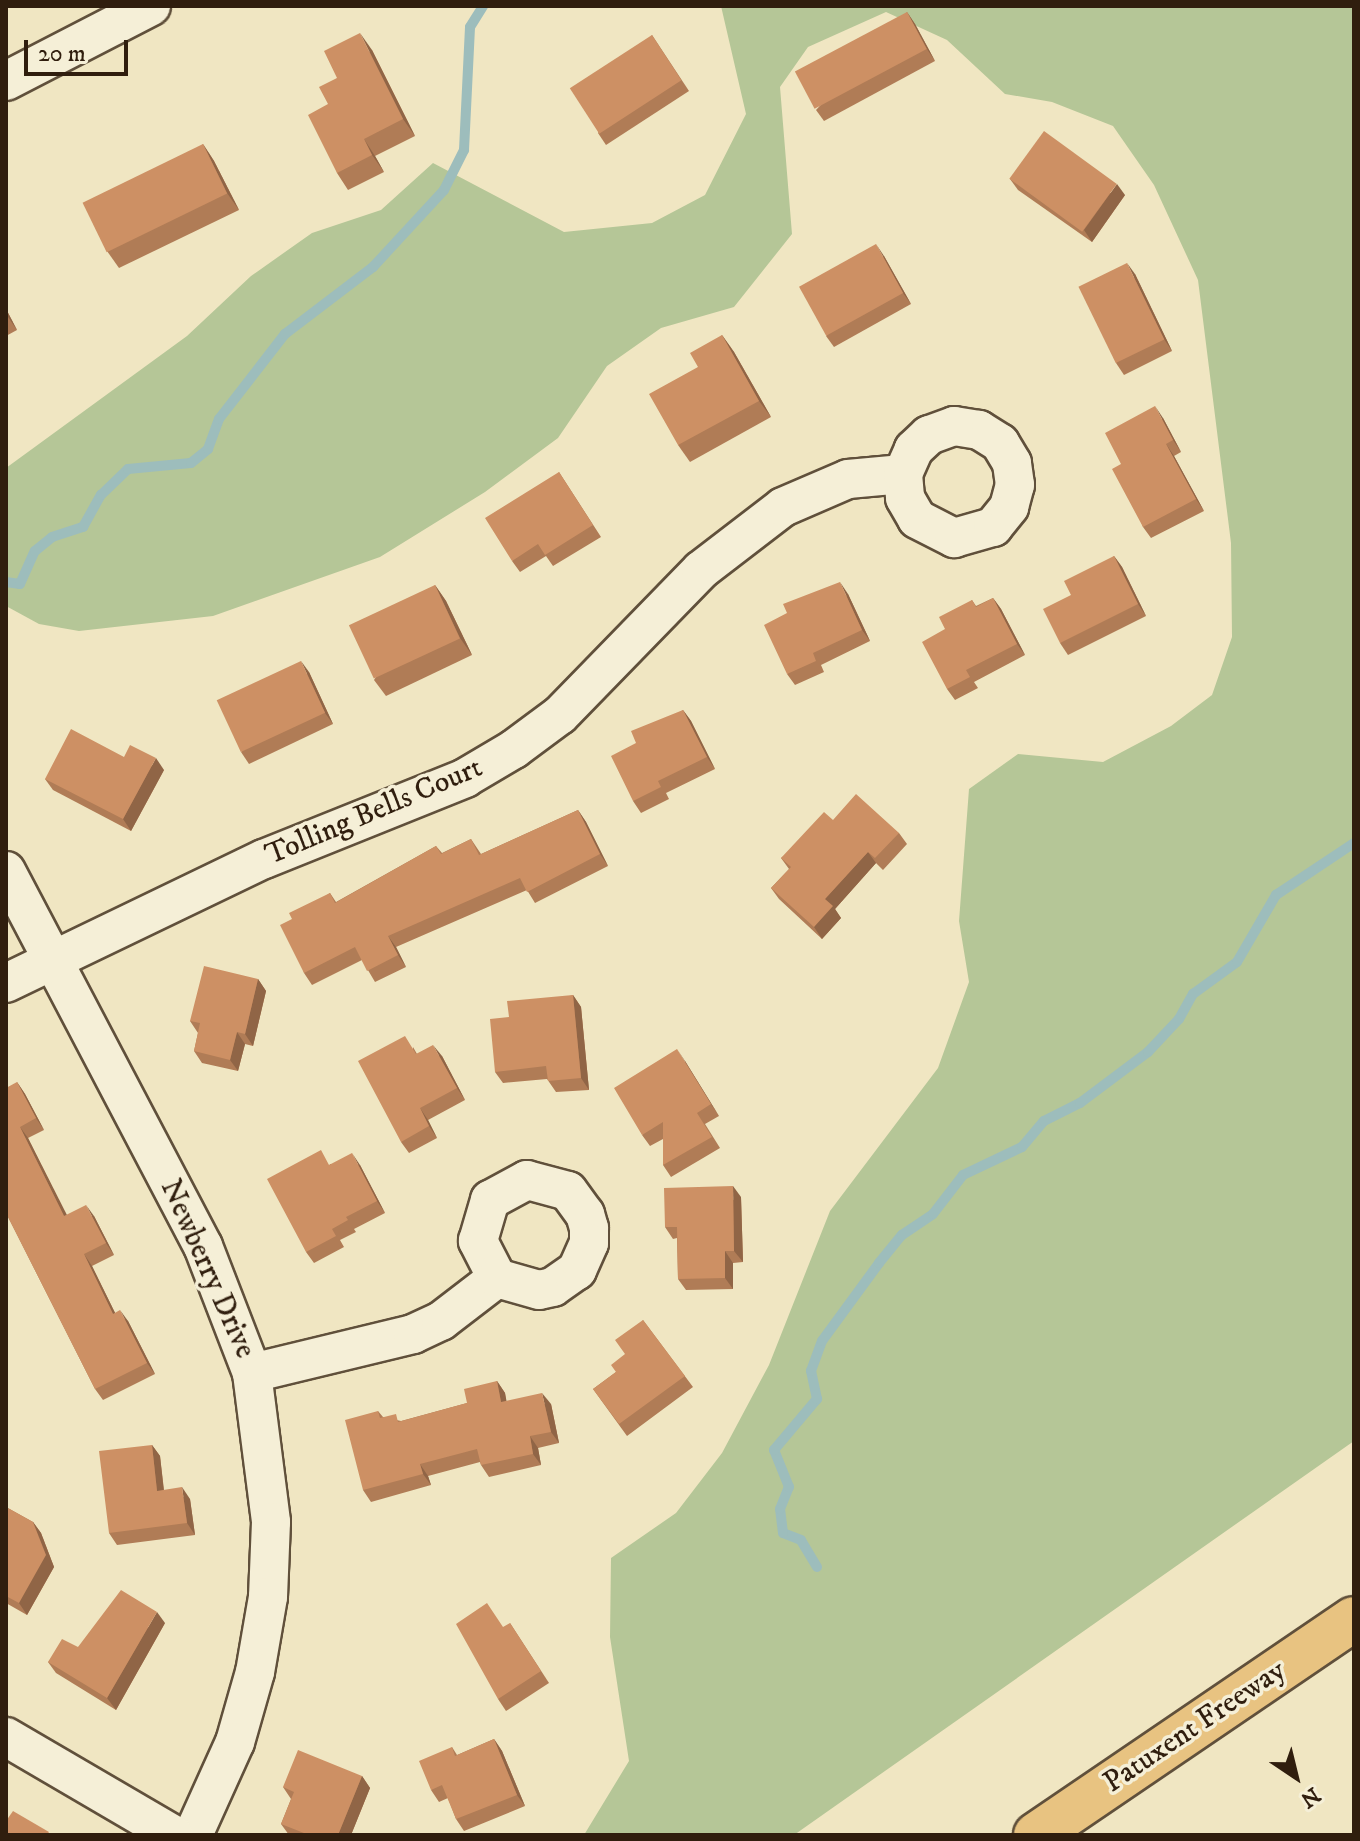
<!DOCTYPE html>
<html>
<head>
<meta charset="utf-8">
<style>
  body { margin:0 }
  #map { position:relative; width:1360px; height:1841px; overflow:hidden; background:#f0e6c2; font-family:"IM FELL DW Pica",serif }
  div>[style] { position:absolute }
  .green>* { inset:0; background:#b5c697 }
  .stream>* { height:10px; margin:-5px; padding:0 5px; transform-origin:5px; border-radius:5px; background:#9dbdbc }
  .roads { filter:drop-shadow(2px 0 #60503b) drop-shadow(-2px 0 #60503b) drop-shadow(0 2px #60503b) drop-shadow(0 -2px #60503b) }
  .street>* { height:38px; margin:-19px; padding:0 19px; transform-origin:19px; border-radius:19px; background:#f5efd7 }
  .highway>* { height:44px; margin:-22px; padding:0 22px; transform-origin:22px; border-radius:22px; background:#e8c381 }
  .wall>* { inset:0; background:#b07c56 }
  .shaded-wall>* { inset:0; background:#906546 }
  .building>* { inset:0; background:#cd9064; transform-origin:0 0 }
  span { translate:-50% -50%; white-space:nowrap; text-align:center; line-height:1.15; -webkit-text-stroke:7px #f5efd7; paint-order:stroke }
  .street-label { font-size:30px; color:#301e0e }
  .frame { position:absolute; inset:0; border:8px solid #301e0e; pointer-events:none }
  .north { position:absolute; left:1256px; top:1737px; width:80px; height:80px; -webkit-text-stroke:6px #f5efd7; paint-order:stroke; rotate:145deg; font-size:22px; font-weight:700; line-height:32px; text-align:center; color:#301e0e }
  .north::after { content:''; display:block; margin:auto; width:28px; height:36px; background:#301e0e; clip-path:polygon(50% 0,100% 100%,50% 72%,0 100%) }
  .scale { position:absolute; left:24px; top:40px; width:104px; height:36px; box-sizing:border-box; border:4px solid #301e0e; border-top:0; padding-left:10px; font-size:24px; line-height:28px; white-space:nowrap; color:#301e0e; -webkit-text-stroke:6px #f5efd7; paint-order:stroke }
</style>
</head>
<body>
<div id="map">
  <div class="green">
    <i style="clip-path:polygon(721px 6px,1354px 6px,1354px 1441px,794px 1835px,584px 1835px,629px 1761px,610px 1637px,611px 1558px,676px 1513px,722px 1453px,769px 1365px,830px 1211px,938px 1068px,969px 982px,959px 921px,969px 789px,1018px 754px,1103px 762px,1171px 726px,1212px 695px,1232px 637px,1231px 543px,1198px 280px,1154px 185px,1113px 126px,1052px 102px,1005px 94px,947px 40px,886px 12px,808px 47px,780px 87px,792px 234px,734px 307px,661px 328px,607px 366px,558px 438px,485px 492px,380px 557px,213px 616px,79px 631px,39px 624px,6px 606px,6px 468px,187px 336px,251px 276px,312px 233px,381px 210px,433px 163px,564px 232px,652px 223px,705px 195px,746px 114px)"></i>
  </div>
  <div class="stream">
    <i style="left:6px;top:582px;width:14px;rotate:8deg"></i>
    <i style="left:20px;top:584px;width:36px;rotate:-66deg"></i>
    <i style="left:35px;top:551px;width:22px;rotate:-39deg"></i>
    <i style="left:52px;top:537px;width:33px;rotate:-18deg"></i>
    <i style="left:83px;top:527px;width:37px;rotate:-61deg"></i>
    <i style="left:101px;top:495px;width:37px;rotate:-44deg"></i>
    <i style="left:128px;top:469px;width:63px;rotate:-5.4deg"></i>
    <i style="left:191px;top:463px;width:22px;rotate:-39deg"></i>
    <i style="left:208px;top:449px;width:32px;rotate:-70deg"></i>
    <i style="left:219px;top:419px;width:108px;rotate:-52.2deg"></i>
    <i style="left:285px;top:334px;width:111px;rotate:-37.3deg"></i>
    <i style="left:373px;top:267px;width:105px;rotate:-47.3deg"></i>
    <i style="left:444px;top:190px;width:45px;rotate:-63.4deg"></i>
    <i style="left:464px;top:150px;width:123px;rotate:-87.2deg"></i>
    <i style="left:470px;top:27px;width:25px;rotate:-58deg"></i>
    <i style="left:817px;top:1567px;width:31px;rotate:-121deg"></i>
    <i style="left:801px;top:1540px;width:19px;rotate:-159deg"></i>
    <i style="left:783px;top:1533px;width:24px;rotate:-97deg"></i>
    <i style="left:780px;top:1509px;width:24px;rotate:-68deg"></i>
    <i style="left:789px;top:1487px;width:40px;rotate:-112deg"></i>
    <i style="left:774px;top:1450px;width:67px;rotate:-49.9deg"></i>
    <i style="left:817px;top:1399px;width:29px;rotate:-102deg"></i>
    <i style="left:811px;top:1371px;width:32px;rotate:-70deg"></i>
    <i style="left:822px;top:1341px;width:97px;rotate:-53.8deg"></i>
    <i style="left:879px;top:1263px;width:36px;rotate:-51deg"></i>
    <i style="left:902px;top:1235px;width:37px;rotate:-34deg"></i>
    <i style="left:933px;top:1214px;width:49px;rotate:-52.4deg"></i>
    <i style="left:963px;top:1175px;width:65px;rotate:-25.4deg"></i>
    <i style="left:1022px;top:1147px;width:34px;rotate:-50deg"></i>
    <i style="left:1044px;top:1121px;width:40px;rotate:-26.6deg"></i>
    <i style="left:1080px;top:1103px;width:85px;rotate:-36.9deg"></i>
    <i style="left:1148px;top:1052px;width:45px;rotate:-46.8deg"></i>
    <i style="left:1179px;top:1019px;width:29px;rotate:-61deg"></i>
    <i style="left:1193px;top:994px;width:54px;rotate:-36deg"></i>
    <i style="left:1237px;top:962px;width:78px;rotate:-59.8deg"></i>
    <i style="left:1276px;top:895px;width:94px;rotate:-33.7deg"></i>
  </div>
  <div class="roads">
    <div class="street">
      <i style="left:6px;top:81px;width:163px;rotate:-27.3deg"></i>
      <i style="left:6px;top:871px;width:424px;rotate:62.3deg"></i>
      <i style="left:203px;top:1246px;width:136px;rotate:68.9deg"></i>
      <i style="left:252px;top:1373px;width:150px;rotate:82.7deg"></i>
      <i style="left:271px;top:1522px;width:75px;rotate:92.3deg"></i>
      <i style="left:268px;top:1597px;width:76px;rotate:99.8deg"></i>
      <i style="left:255px;top:1672px;width:73px;rotate:105.9deg"></i>
      <i style="left:235px;top:1742px;width:102px;rotate:114.3deg"></i>
      <i style="left:6px;top:983px;width:286px;rotate:-25.7deg"></i>
      <i style="left:264px;top:859px;width:217px;rotate:-21.9deg"></i>
      <i style="left:465px;top:778px;width:57px;rotate:-30.6deg"></i>
      <i style="left:514px;top:749px;width:57px;rotate:-36.5deg"></i>
      <i style="left:560px;top:715px;width:202px;rotate:-45.8deg"></i>
      <i style="left:701px;top:570px;width:103px;rotate:-37.5deg"></i>
      <i style="left:783px;top:507px;width:71px;rotate:-23.3deg"></i>
      <i style="left:848px;top:479px;width:55px;rotate:-5.2deg"></i>
      <i style="left:903px;top:474px;width:24px;rotate:85deg"></i>
      <i style="left:905px;top:498px;width:24px;rotate:60deg"></i>
      <i style="left:917px;top:519px;width:42px;rotate:27.2deg"></i>
      <i style="left:954px;top:538px;width:41px;rotate:-15.8deg"></i>
      <i style="left:993px;top:527px;width:26px;rotate:-51deg"></i>
      <i style="left:1009px;top:507px;width:23px;rotate:-75deg"></i>
      <i style="left:1015px;top:485px;width:22px;rotate:-98deg"></i>
      <i style="left:1012px;top:463px;width:23px;rotate:-121deg"></i>
      <i style="left:1000px;top:443px;width:25px;rotate:-148deg"></i>
      <i style="left:979px;top:430px;width:25px;rotate:-171deg"></i>
      <i style="left:954px;top:426px;width:27px;rotate:160deg"></i>
      <i style="left:929px;top:435px;width:21px;rotate:137deg"></i>
      <i style="left:914px;top:449px;width:27px;rotate:114deg"></i>
      <i style="left:252px;top:1373px;width:166px;rotate:-13.6deg"></i>
      <i style="left:413px;top:1334px;width:31px;rotate:-25deg"></i>
      <i style="left:441px;top:1321px;width:71px;rotate:-37.5deg"></i>
      <i style="left:497px;top:1278px;width:42px;rotate:-117.2deg"></i>
      <i style="left:478px;top:1241px;width:43px;rotate:-73.7deg"></i>
      <i style="left:490px;top:1200px;width:42px;rotate:-28.4deg"></i>
      <i style="left:527px;top:1180px;width:42px;rotate:15deg"></i>
      <i style="left:568px;top:1191px;width:29px;rotate:54deg"></i>
      <i style="left:585px;top:1214px;width:15px;rotate:74deg"></i>
      <i style="left:589px;top:1228px;width:15px;rotate:90deg"></i>
      <i style="left:589px;top:1243px;width:30px;rotate:114deg"></i>
      <i style="left:577px;top:1270px;width:29px;rotate:145deg"></i>
      <i style="left:553px;top:1287px;width:14px;rotate:168deg"></i>
      <i style="left:539px;top:1290px;width:44px;rotate:-164.1deg"></i>
      <i style="left:6px;top:1737px;width:194px;rotate:30.3deg"></i>
    </div>
    <div class="highway">
      <i style="left:1036px;top:1835px;width:384px;rotate:-34.2deg"></i>
    </div>
  </div>
  <div class="wall">
    <i style="clip-path:polygon(907px 12px,915px 24px,935px 61px,824px 121px,816px 110px)"></i>
    <i style="clip-path:polygon(652px 35px,689px 91px,606px 145px,598px 133px)"></i>
    <i style="clip-path:polygon(372px 50px,415px 136px,375px 156px,384px 172px,348px 190px,337px 173px,328px 104px,337px 78px)"></i>
    <i style="clip-path:polygon(203px 144px,214px 161px,239px 210px,119px 268px,107px 251px)"></i>
    <i style="clip-path:polygon(1010px 179px,1125px 195px,1092px 242px,1018px 190px)"></i>
    <i style="clip-path:polygon(884px 256px,911px 304px,834px 347px,826px 336px)"></i>
    <i style="clip-path:polygon(1135px 274px,1172px 351px,1124px 375px,1116px 363px)"></i>
    <i style="clip-path:polygon(6px 309px,17px 330px,6px 336px)"></i>
    <i style="clip-path:polygon(722px 335px,734px 352px,771px 417px,690px 462px,678px 445px,698px 367px)"></i>
    <i style="clip-path:polygon(1163px 418px,1181px 452px,1174px 456px,1204px 511px,1151px 538px,1143px 527px,1121px 464px)"></i>
    <i style="clip-path:polygon(559px 472px,601px 537px,553px 566px,546px 556px,520px 572px,512px 561px)"></i>
    <i style="clip-path:polygon(1114px 556px,1122px 567px,1146px 616px,1068px 655px,1060px 643px,1071px 595px)"></i>
    <i style="clip-path:polygon(435px 585px,446px 601px,472px 655px,386px 696px,374px 680px)"></i>
    <i style="clip-path:polygon(848px 594px,870px 641px,821px 665px,824px 672px,795px 685px,787px 674px)"></i>
    <i style="clip-path:polygon(993px 598px,1001px 609px,1025px 655px,974px 682px,978px 688px,955px 700px,947px 689px,945px 629px,972px 600px,976px 606px)"></i>
    <i style="clip-path:polygon(309px 672px,333px 724px,249px 764px,241px 752px)"></i>
    <i style="clip-path:polygon(683px 710px,691px 721px,715px 769px,666px 793px,669px 799px,641px 813px,633px 801px,636px 743px)"></i>
    <i style="clip-path:polygon(124px 757px,164px 770px,131px 831px,53px 790px,45px 779px)"></i>
    <i style="clip-path:polygon(578px 810px,586px 822px,608px 866px,535px 903px,527px 890px,396px 947px,406px 967px,375px 982px,362px 960px,312px 985px,304px 973px,292px 919px,330px 893px,336px 902px,436px 846px,442px 853px,471px 839px,481px 854px)"></i>
    <i style="clip-path:polygon(833px 820px,899px 833px,907px 844px,883px 870px,876px 863px,835px 909px,841px 918px,822px 939px,779px 899px,771px 888px,789px 869px,781px 858px)"></i>
    <i style="clip-path:polygon(258px 979px,266px 991px,253px 1046px,245px 1044px,238px 1071px,202px 1063px,194px 1051px,198px 1033px,190px 1021px)"></i>
    <i style="clip-path:polygon(573px 995px,581px 1007px,589px 1090px,556px 1092px,547px 1079px,503px 1083px,495px 1072px,509px 1017px)"></i>
    <i style="clip-path:polygon(413px 1047px,417px 1054px,442px 1056px,465px 1100px,428px 1120px,437px 1138px,409px 1153px,401px 1142px)"></i>
    <i style="clip-path:polygon(685px 1061px,719px 1116px,705px 1124px,720px 1148px,671px 1177px,663px 1165px,663px 1139px,650px 1146px,642px 1135px)"></i>
    <i style="clip-path:polygon(17px 1082px,25px 1094px,44px 1130px,28px 1138px,66px 1215px,94px 1216px,114px 1255px,92px 1266px,115px 1313px,128px 1321px,155px 1374px,103px 1400px,95px 1389px,6px 1213px)"></i>
    <i style="clip-path:polygon(330px 1164px,360px 1165px,385px 1213px,354px 1229px,356px 1232px,340px 1240px,344px 1247px,314px 1263px,306px 1252px)"></i>
    <i style="clip-path:polygon(741px 1197px,743px 1262px,733px 1263px,733px 1289px,686px 1290px,678px 1279px,677px 1238px,673px 1239px,665px 1227px)"></i>
    <i style="clip-path:polygon(643px 1320px,693px 1387px,627px 1436px,593px 1389px,616px 1372px)"></i>
    <i style="clip-path:polygon(497px 1381px,505px 1393px,506px 1401px,551px 1404px,559px 1443px,538px 1448px,541px 1465px,489px 1477px,481px 1465px,480px 1462px,428px 1476px,431px 1485px,371px 1502px,363px 1490px,378px 1411px,383px 1417px,401px 1421px,467px 1403px)"></i>
    <i style="clip-path:polygon(152px 1445px,160px 1456px,164px 1490px,190px 1499px,195px 1535px,117px 1545px,109px 1533px)"></i>
    <i style="clip-path:polygon(6px 1507px,33px 1522px,41px 1533px,54px 1567px,27px 1615px,6px 1603px)"></i>
    <i style="clip-path:polygon(165px 1623px,116px 1710px,56px 1673px,48px 1662px,78px 1647px)"></i>
    <i style="clip-path:polygon(510px 1623px,549px 1683px,506px 1711px,498px 1699px)"></i>
    <i style="clip-path:polygon(494px 1739px,502px 1751px,525px 1806px,464px 1831px,456px 1819px,448px 1798px,439px 1802px,431px 1790px,452px 1747px,457px 1755px)"></i>
    <i style="clip-path:polygon(362px 1776px,370px 1788px,351px 1835px,289px 1835px,281px 1824px,291px 1799px,283px 1787px)"></i>
  </div>
  <div class="shaded-wall">
    <i style="clip-path:polygon(907px 12px,915px 24px,935px 61px,927px 49px)"></i>
    <i style="clip-path:polygon(360px 33px,372px 50px,415px 136px,403px 119px)"></i>
    <i style="clip-path:polygon(364px 139px,375px 156px,384px 172px,372px 155px)"></i>
    <i style="clip-path:polygon(203px 144px,214px 161px,239px 210px,227px 193px)"></i>
    <i style="clip-path:polygon(1117px 184px,1125px 195px,1092px 242px,1084px 230px)"></i>
    <i style="clip-path:polygon(876px 244px,884px 256px,911px 304px,903px 293px)"></i>
    <i style="clip-path:polygon(1127px 263px,1135px 274px,1172px 351px,1164px 339px)"></i>
    <i style="clip-path:polygon(6px 309px,17px 330px,6px 314px)"></i>
    <i style="clip-path:polygon(722px 335px,734px 352px,771px 417px,759px 401px)"></i>
    <i style="clip-path:polygon(1155px 406px,1163px 418px,1181px 452px,1173px 440px)"></i>
    <i style="clip-path:polygon(1166px 444px,1174px 456px,1204px 511px,1196px 499px)"></i>
    <i style="clip-path:polygon(1114px 556px,1122px 567px,1146px 616px,1138px 604px)"></i>
    <i style="clip-path:polygon(840px 582px,848px 594px,870px 641px,862px 630px)"></i>
    <i style="clip-path:polygon(435px 585px,446px 601px,472px 655px,460px 638px)"></i>
    <i style="clip-path:polygon(993px 598px,1001px 609px,1025px 655px,1017px 644px)"></i>
    <i style="clip-path:polygon(301px 661px,309px 672px,333px 724px,325px 713px)"></i>
    <i style="clip-path:polygon(683px 710px,691px 721px,715px 769px,707px 757px)"></i>
    <i style="clip-path:polygon(156px 758px,164px 770px,131px 831px,123px 819px)"></i>
    <i style="clip-path:polygon(578px 810px,586px 822px,608px 866px,600px 854px)"></i>
    <i style="clip-path:polygon(868px 852px,876px 863px,835px 909px,841px 918px,822px 939px,814px 927px,825px 899px)"></i>
    <i style="clip-path:polygon(388px 936px,396px 947px,406px 967px,398px 955px)"></i>
    <i style="clip-path:polygon(258px 979px,266px 991px,253px 1046px,245px 1034px)"></i>
    <i style="clip-path:polygon(573px 995px,581px 1007px,589px 1090px,581px 1078px)"></i>
    <i style="clip-path:polygon(237px 1032px,245px 1044px,238px 1071px,230px 1060px)"></i>
    <i style="clip-path:polygon(433px 1045px,442px 1056px,465px 1100px,457px 1088px)"></i>
    <i style="clip-path:polygon(677px 1049px,685px 1061px,719px 1116px,711px 1104px)"></i>
    <i style="clip-path:polygon(17px 1082px,25px 1094px,44px 1130px,36px 1118px)"></i>
    <i style="clip-path:polygon(420px 1108px,428px 1120px,437px 1138px,429px 1126px)"></i>
    <i style="clip-path:polygon(20px 1127px,28px 1138px,73px 1227px,64px 1216px)"></i>
    <i style="clip-path:polygon(352px 1153px,360px 1165px,385px 1213px,377px 1201px)"></i>
    <i style="clip-path:polygon(733px 1186px,741px 1197px,743px 1262px,734px 1251px)"></i>
    <i style="clip-path:polygon(86px 1205px,94px 1216px,114px 1255px,106px 1243px)"></i>
    <i style="clip-path:polygon(725px 1251px,733px 1263px,733px 1289px,725px 1278px)"></i>
    <i style="clip-path:polygon(84px 1254px,92px 1266px,121px 1325px,113px 1314px)"></i>
    <i style="clip-path:polygon(120px 1310px,128px 1321px,155px 1374px,147px 1363px)"></i>
    <i style="clip-path:polygon(497px 1381px,505px 1393px,509px 1414px,501px 1402px)"></i>
    <i style="clip-path:polygon(542px 1393px,551px 1404px,559px 1443px,551px 1432px)"></i>
    <i style="clip-path:polygon(530px 1436px,538px 1448px,541px 1465px,533px 1454px)"></i>
    <i style="clip-path:polygon(152px 1445px,160px 1456px,165px 1502px,157px 1491px)"></i>
    <i style="clip-path:polygon(420px 1464px,428px 1476px,431px 1485px,423px 1474px)"></i>
    <i style="clip-path:polygon(182px 1487px,190px 1499px,195px 1535px,187px 1523px)"></i>
    <i style="clip-path:polygon(33px 1522px,41px 1533px,54px 1567px,27px 1615px,19px 1603px)"></i>
    <i style="clip-path:polygon(157px 1612px,165px 1623px,116px 1710px,107px 1698px)"></i>
    <i style="clip-path:polygon(494px 1739px,502px 1751px,525px 1806px,517px 1795px)"></i>
    <i style="clip-path:polygon(362px 1776px,370px 1788px,351px 1835px,338px 1835px)"></i>
  </div>
  <div class="building">
    <i style="left:907px;top:12px;width:42px;height:127px;rotate:62deg"></i>
    <i style="clip-path:polygon(360px 33px,403px 119px,364px 139px,372px 155px,337px 173px,308px 115px,328px 104px,319px 87px,337px 78px,324px 51px)"></i>
    <i style="left:652px;top:35px;width:54px;height:98px;rotate:57deg"></i>
    <i style="left:1044px;top:131px;width:90px;height:59px;rotate:36deg"></i>
    <i style="left:203px;top:144px;width:55px;height:134px;rotate:64deg"></i>
    <i style="left:876px;top:244px;width:56px;height:88px;rotate:61deg"></i>
    <i style="left:1127px;top:263px;width:85px;height:54px;rotate:64deg"></i>
    <i style="clip-path:polygon(722px 335px,759px 401px,678px 445px,649px 394px,698px 367px,690px 353px)"></i>
    <i style="clip-path:polygon(1155px 406px,1173px 440px,1166px 444px,1196px 499px,1143px 527px,1112px 469px,1121px 464px,1105px 433px)"></i>
    <i style="clip-path:polygon(559px 472px,593px 525px,545px 555px,538px 544px,512px 561px,485px 518px)"></i>
    <i style="clip-path:polygon(1114px 556px,1138px 604px,1060px 643px,1043px 609px,1071px 595px,1064px 581px)"></i>
    <i style="clip-path:polygon(840px 582px,862px 630px,813px 653px,816px 661px,787px 674px,764px 625px,787px 613px,783px 604px)"></i>
    <i style="left:435px;top:585px;width:59px;height:95px;rotate:65deg"></i>
    <i style="clip-path:polygon(993px 598px,1017px 644px,966px 670px,970px 677px,947px 689px,922px 642px,945px 629px,939px 617px,972px 600px,976px 607px)"></i>
    <i style="left:301px;top:661px;width:57px;height:93px;rotate:65deg"></i>
    <i style="clip-path:polygon(683px 710px,707px 757px,658px 781px,661px 787px,633px 801px,611px 756px,636px 743px,631px 731px)"></i>
    <i style="clip-path:polygon(71px 729px,124px 757px,130px 745px,156px 758px,123px 819px,45px 779px)"></i>
    <i style="clip-path:polygon(856px 794px,899px 833px,875px 858px,868px 852px,825px 899px,833px 906px,814px 927px,771px 888px,791px 867px,781px 858px,824px 812px,833px 820px)"></i>
    <i style="clip-path:polygon(578px 810px,600px 854px,527px 892px,520px 878px,388px 936px,398px 955px,367px 971px,355px 947px,304px 973px,280px 925px,292px 919px,289px 913px,330px 893px,335px 903px,436px 846px,441px 854px,471px 839px,479px 855px)"></i>
    <i style="clip-path:polygon(204px 966px,258px 979px,245px 1034px,237px 1032px,230px 1060px,194px 1051px,200px 1023px,190px 1021px)"></i>
    <i style="clip-path:polygon(573px 995px,581px 1078px,548px 1081px,546px 1066px,495px 1072px,490px 1019px,509px 1017px,507px 1001px)"></i>
    <i style="clip-path:polygon(405px 1036px,416px 1054px,433px 1045px,457px 1088px,420px 1108px,429px 1126px,401px 1142px,358px 1061px)"></i>
    <i style="clip-path:polygon(677px 1049px,711px 1104px,697px 1113px,712px 1137px,663px 1165px,663px 1122px,642px 1135px,614px 1088px)"></i>
    <i style="clip-path:polygon(17px 1082px,36px 1118px,20px 1127px,64px 1216px,86px 1205px,106px 1243px,84px 1254px,113px 1314px,120px 1310px,147px 1363px,95px 1389px,6px 1213px,6px 1088px)"></i>
    <i style="clip-path:polygon(321px 1150px,329px 1165px,352px 1153px,377px 1201px,346px 1217px,348px 1220px,332px 1229px,336px 1236px,306px 1252px,267px 1179px)"></i>
    <i style="clip-path:polygon(733px 1186px,734px 1251px,725px 1251px,725px 1278px,678px 1279px,677px 1227px,665px 1227px,664px 1188px)"></i>
    <i style="clip-path:polygon(643px 1320px,685px 1376px,619px 1424px,593px 1389px,616px 1372px,611px 1365px,625px 1354px,615px 1340px)"></i>
    <i style="clip-path:polygon(497px 1381px,501px 1402px,542px 1393px,551px 1432px,530px 1436px,533px 1454px,481px 1465px,477px 1449px,420px 1464px,423px 1474px,363px 1490px,345px 1420px,378px 1411px,380px 1418px,396px 1414px,398px 1422px,467px 1403px,464px 1389px)"></i>
    <i style="clip-path:polygon(152px 1445px,157px 1491px,182px 1487px,187px 1523px,109px 1533px,99px 1451px)"></i>
    <i style="clip-path:polygon(6px 1507px,33px 1522px,46px 1555px,19px 1603px,6px 1596px)"></i>
    <i style="clip-path:polygon(121px 1590px,157px 1612px,107px 1698px,48px 1662px,62px 1639px,78px 1647px)"></i>
    <i style="clip-path:polygon(487px 1603px,503px 1627px,510px 1623px,541px 1671px,498px 1699px,456px 1624px)"></i>
    <i style="clip-path:polygon(494px 1739px,517px 1795px,456px 1819px,442px 1785px,431px 1790px,419px 1761px,452px 1747px,455px 1756px)"></i>
    <i style="clip-path:polygon(298px 1750px,362px 1776px,338px 1835px,309px 1835px,281px 1824px,294px 1792px,283px 1787px)"></i>
    <i style="clip-path:polygon(13px 1811px,49px 1832px,47px 1835px,6px 1835px,6px 1821px)"></i>
  </div>
  <div class="street-label">
    <span style="left:374px;top:812px;rotate:-23deg">Tolling Bells Court</span>
    <span style="left:207px;top:1269px;rotate:66deg">Newberry Drive</span>
    <span style="left:1195px;top:1727px;rotate:-34deg">Patuxent Freeway</span>
  </div>
  <div class="frame"></div>
  <div class="north">N</div>
  <div class="scale">20 m</div>
</div>
</body>
</html>
